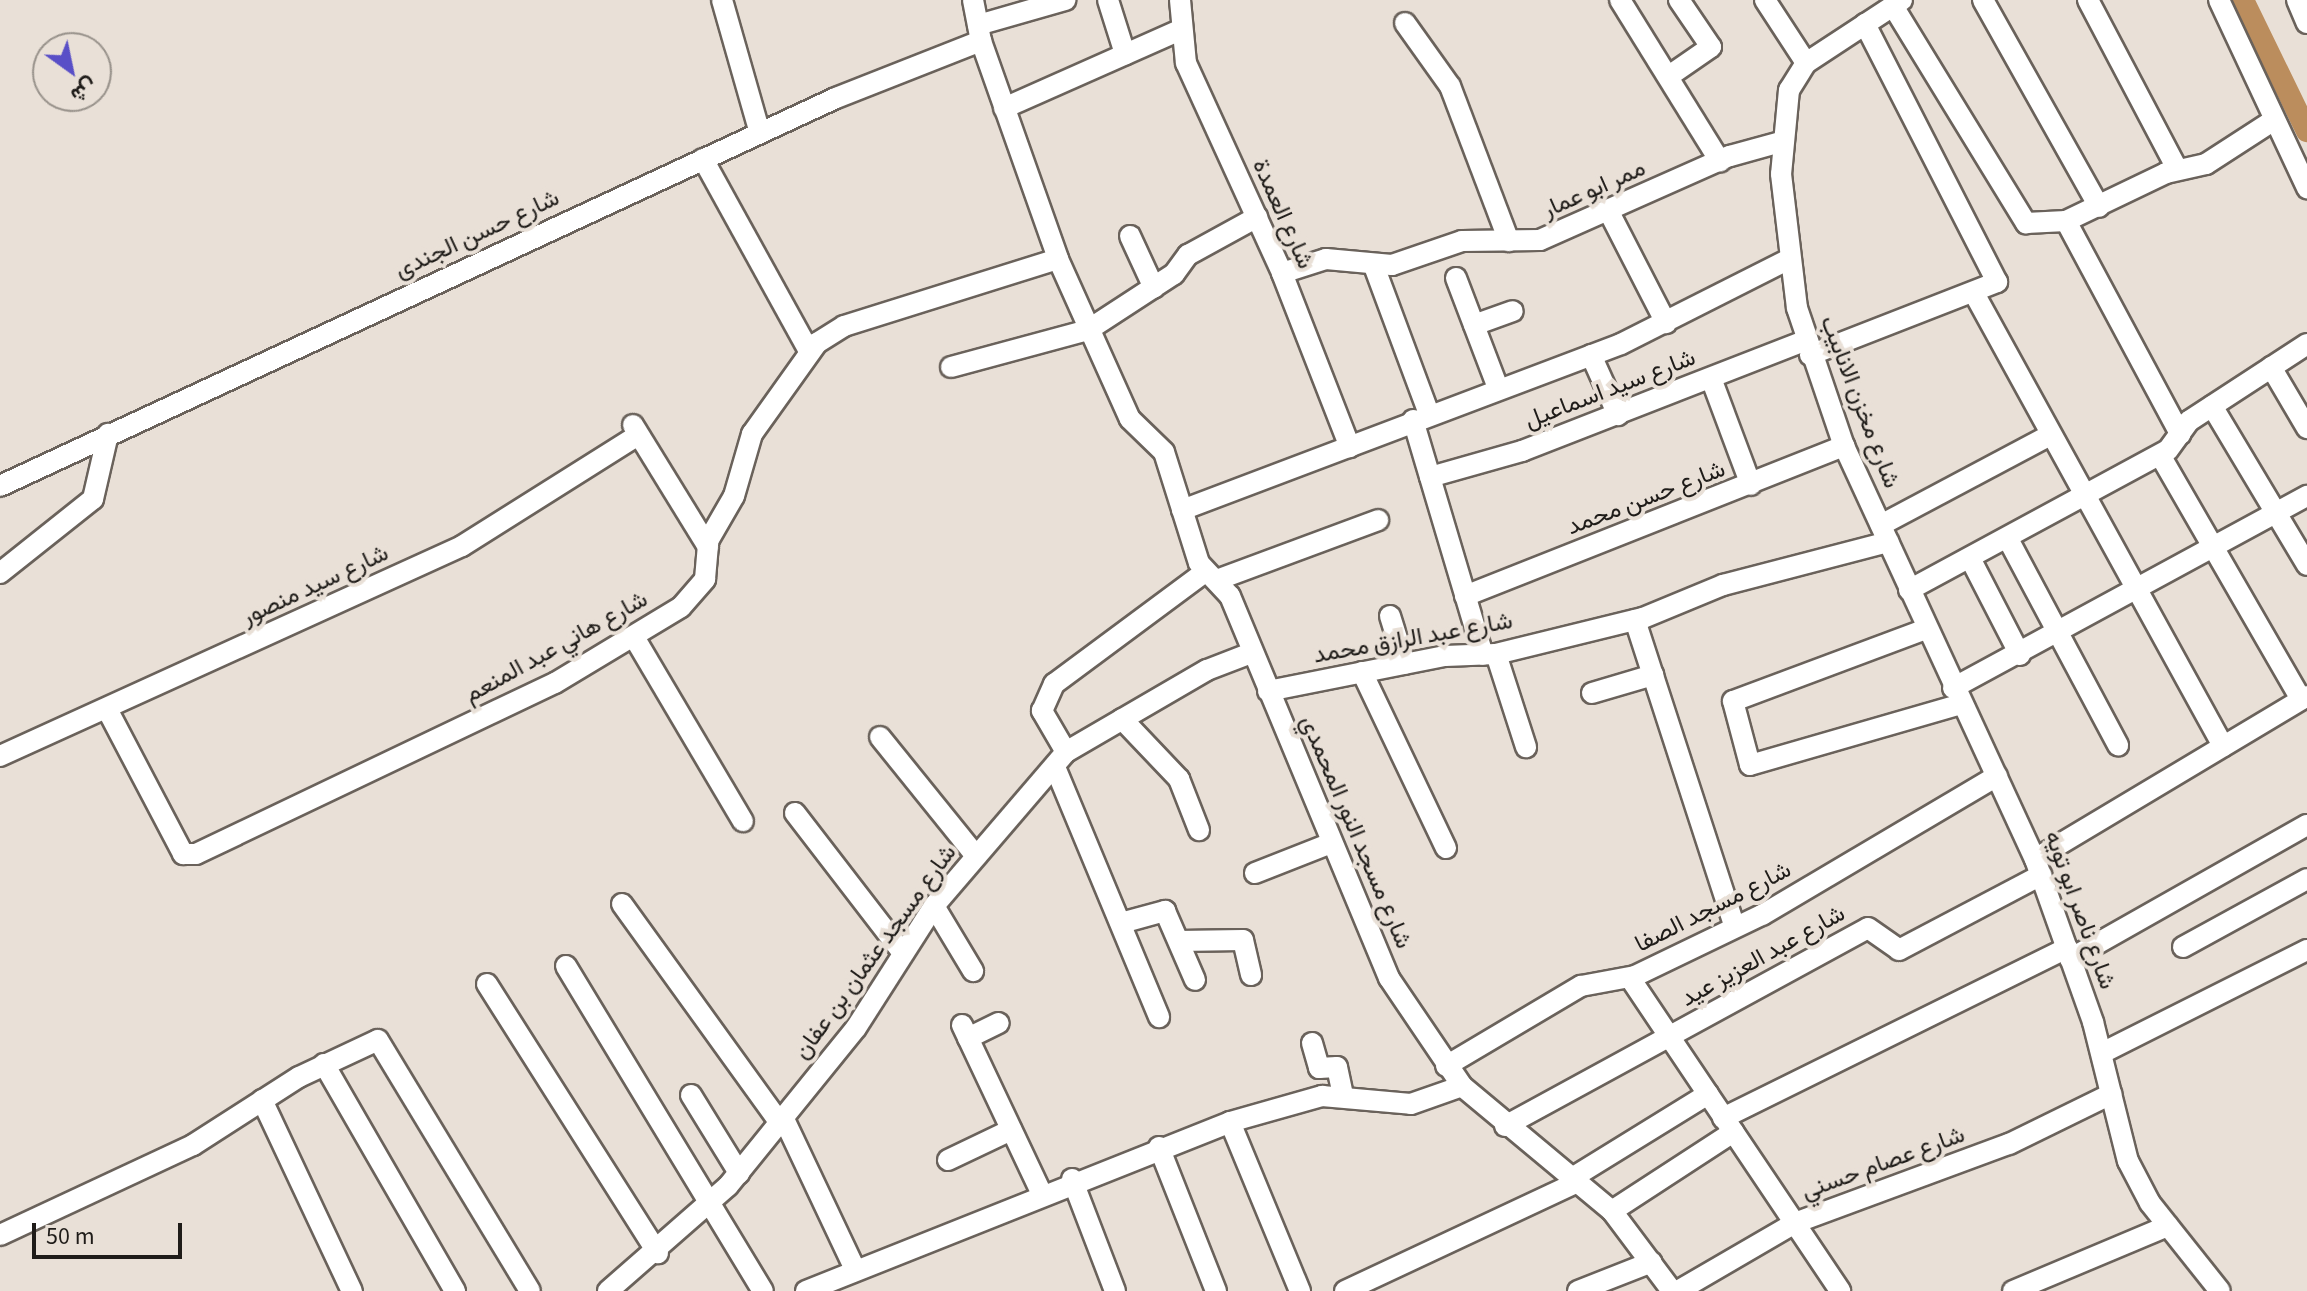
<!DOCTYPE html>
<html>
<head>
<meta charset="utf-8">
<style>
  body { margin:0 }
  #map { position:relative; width:2307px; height:1291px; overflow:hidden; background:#e9e0d7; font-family:"Source Sans 3",Vazirmatn,sans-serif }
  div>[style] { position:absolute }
  .canal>* { height:22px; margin:-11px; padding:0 11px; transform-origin:11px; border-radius:11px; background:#bb8d5d }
  .roads { filter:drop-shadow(2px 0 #6a625b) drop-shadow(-2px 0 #6a625b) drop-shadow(0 2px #6a625b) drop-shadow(0 -2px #6a625b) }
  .minor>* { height:20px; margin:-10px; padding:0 10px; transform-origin:10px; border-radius:10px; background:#fff }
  span { translate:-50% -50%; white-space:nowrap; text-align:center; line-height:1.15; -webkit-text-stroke:8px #e9e0d7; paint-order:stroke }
  .street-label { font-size:24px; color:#1f1c19 }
  .north { position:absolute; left:32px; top:32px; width:80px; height:80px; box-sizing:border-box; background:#e9e0d7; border:2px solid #98928b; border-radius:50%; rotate:147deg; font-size:22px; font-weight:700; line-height:32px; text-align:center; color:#1f1c19 }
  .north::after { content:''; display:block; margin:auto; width:28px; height:36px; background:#594fc7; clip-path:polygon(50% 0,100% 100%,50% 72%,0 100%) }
  .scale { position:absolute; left:32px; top:1223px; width:150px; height:36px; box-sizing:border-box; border:4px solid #1f1c19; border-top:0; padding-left:10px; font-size:24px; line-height:28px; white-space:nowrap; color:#1f1c19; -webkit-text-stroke:6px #e9e0d7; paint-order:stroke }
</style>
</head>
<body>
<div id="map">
  <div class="canal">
    <i style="left:2243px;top:0;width:146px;rotate:64deg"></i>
  </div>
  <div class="roads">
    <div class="minor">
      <i style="left:722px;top:0;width:138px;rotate:74.1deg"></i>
      <i style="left:973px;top:0;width:42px;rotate:79deg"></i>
      <i style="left:981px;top:41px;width:231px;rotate:70.5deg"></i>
      <i style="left:1058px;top:259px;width:175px;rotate:65.8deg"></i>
      <i style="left:1130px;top:419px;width:47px;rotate:44.1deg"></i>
      <i style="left:1164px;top:452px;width:116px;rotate:72.5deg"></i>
      <i style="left:1199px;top:563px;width:45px;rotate:46.8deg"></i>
      <i style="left:1230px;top:596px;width:414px;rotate:67.4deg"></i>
      <i style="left:1389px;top:978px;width:130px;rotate:55.9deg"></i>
      <i style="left:1462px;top:1086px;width:195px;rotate:39.8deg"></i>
      <i style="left:1612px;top:1211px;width:100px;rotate:53.1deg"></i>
      <i style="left:1108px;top:0;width:57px;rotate:72.5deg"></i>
      <i style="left:1180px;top:0;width:63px;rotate:84.6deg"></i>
      <i style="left:1186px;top:63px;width:231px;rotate:65.4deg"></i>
      <i style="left:1282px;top:273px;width:187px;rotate:68.7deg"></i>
      <i style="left:1620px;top:0;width:190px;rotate:58.2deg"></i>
      <i style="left:1765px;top:0;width:75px;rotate:56.9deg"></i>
      <i style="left:1902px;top:0;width:115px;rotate:146.7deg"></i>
      <i style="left:1806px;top:63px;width:32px;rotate:122deg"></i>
      <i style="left:1789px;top:90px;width:84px;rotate:95.4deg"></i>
      <i style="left:1781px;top:174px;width:135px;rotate:83.2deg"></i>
      <i style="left:1797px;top:308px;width:146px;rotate:71.2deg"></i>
      <i style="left:1844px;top:446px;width:455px;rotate:65.2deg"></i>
      <i style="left:2035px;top:859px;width:173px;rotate:70.4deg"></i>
      <i style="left:2093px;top:1022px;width:143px;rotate:75.9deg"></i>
      <i style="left:2128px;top:1161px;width:47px;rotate:62.4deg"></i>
      <i style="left:2150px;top:1203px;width:112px;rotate:51.5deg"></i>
      <i style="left:1983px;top:0;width:237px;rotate:60.7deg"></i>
      <i style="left:2088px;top:0;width:191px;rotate:62.2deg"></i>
      <i style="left:2219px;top:0;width:208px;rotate:64.9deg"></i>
      <i style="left:2297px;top:0;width:25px;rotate:67deg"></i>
      <i style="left:1893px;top:6px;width:255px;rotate:58.5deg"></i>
      <i style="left:2026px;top:223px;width:40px;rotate:-2.9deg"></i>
      <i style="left:2066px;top:221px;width:111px;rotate:-25.6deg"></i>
      <i style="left:2166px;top:173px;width:41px;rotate:-12.7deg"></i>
      <i style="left:2206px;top:164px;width:81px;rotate:-32.9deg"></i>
      <i style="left:1405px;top:23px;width:77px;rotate:54.5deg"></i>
      <i style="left:1450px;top:86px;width:166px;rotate:69.2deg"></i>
      <i style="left:978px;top:25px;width:91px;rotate:-16deg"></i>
      <i style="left:1669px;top:76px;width:51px;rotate:-34.6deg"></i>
      <i style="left:1711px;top:47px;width:57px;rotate:-124.2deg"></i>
      <i style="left:1004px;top:108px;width:193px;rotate:-23.9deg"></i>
      <i style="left:703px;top:159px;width:219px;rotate:61.1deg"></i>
      <i style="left:1609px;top:212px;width:125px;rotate:62.8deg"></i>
      <i style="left:2066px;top:221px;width:242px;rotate:61.8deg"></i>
      <i style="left:1130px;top:236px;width:57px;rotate:65.2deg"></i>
      <i style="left:1374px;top:266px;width:158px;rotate:69.6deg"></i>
      <i style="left:1282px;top:273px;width:46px;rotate:-17.7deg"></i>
      <i style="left:1326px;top:259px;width:66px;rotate:5.2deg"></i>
      <i style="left:1392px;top:265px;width:74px;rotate:-18.9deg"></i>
      <i style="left:1462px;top:241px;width:78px;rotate:-0.7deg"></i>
      <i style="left:1540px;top:240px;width:208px;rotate:-23.9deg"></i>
      <i style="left:1730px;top:156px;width:53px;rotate:-15.4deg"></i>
      <i style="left:1456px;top:278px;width:118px;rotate:69.1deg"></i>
      <i style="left:1975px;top:295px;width:515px;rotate:61.19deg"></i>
      <i style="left:1474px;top:325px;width:41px;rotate:-19.7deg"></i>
      <i style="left:1591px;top:355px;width:66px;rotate:65.8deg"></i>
      <i style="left:1810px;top:355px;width:201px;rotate:-21.3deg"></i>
      <i style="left:1997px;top:282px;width:290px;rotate:-117.1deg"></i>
      <i style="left:951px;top:367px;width:142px;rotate:-15.1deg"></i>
      <i style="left:1088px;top:330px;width:103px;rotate:-33.1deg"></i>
      <i style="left:1174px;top:274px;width:24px;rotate:-54deg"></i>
      <i style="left:1188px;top:255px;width:79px;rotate:-28.8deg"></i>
      <i style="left:2271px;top:367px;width:71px;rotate:59.5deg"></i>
      <i style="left:1711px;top:378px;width:114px;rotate:69.5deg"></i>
      <i style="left:2212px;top:406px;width:185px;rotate:59.1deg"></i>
      <i style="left:1413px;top:420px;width:245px;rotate:73.4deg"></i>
      <i style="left:633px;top:425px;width:143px;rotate:58.4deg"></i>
      <i style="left:2160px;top:455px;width:282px;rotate:60deg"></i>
      <i style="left:1430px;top:477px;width:96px;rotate:-15.8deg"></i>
      <i style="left:1522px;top:451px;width:305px;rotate:-21.3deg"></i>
      <i style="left:0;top:486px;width:922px;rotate:-24.9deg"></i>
      <i style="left:836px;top:98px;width:156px;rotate:-21.5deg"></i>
      <i style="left:1182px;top:510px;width:469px;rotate:-20.7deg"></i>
      <i style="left:1621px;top:344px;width:186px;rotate:-26.8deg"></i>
      <i style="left:1881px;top:525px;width:191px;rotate:-28deg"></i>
      <i style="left:2008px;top:539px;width:234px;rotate:61.9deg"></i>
      <i style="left:1970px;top:558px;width:109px;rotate:62.7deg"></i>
      <i style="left:0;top:573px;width:119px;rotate:-38.5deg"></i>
      <i style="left:93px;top:499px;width:67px;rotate:-77deg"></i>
      <i style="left:1217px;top:580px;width:172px;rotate:-20.4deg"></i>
      <i style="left:1909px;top:590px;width:294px;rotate:-28.4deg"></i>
      <i style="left:2168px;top:450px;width:36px;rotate:-54deg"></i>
      <i style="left:2189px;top:421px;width:141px;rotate:-33.1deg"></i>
      <i style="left:1465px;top:596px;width:408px;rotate:-21.6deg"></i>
      <i style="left:1390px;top:616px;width:50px;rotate:72.6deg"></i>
      <i style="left:1635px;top:620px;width:320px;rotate:72deg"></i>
      <i style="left:1926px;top:629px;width:206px;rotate:159.5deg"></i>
      <i style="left:1733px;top:701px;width:66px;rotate:75.1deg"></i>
      <i style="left:1750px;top:765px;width:220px;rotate:-16.1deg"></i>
      <i style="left:634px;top:637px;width:214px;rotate:59.4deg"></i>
      <i style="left:1496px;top:654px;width:98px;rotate:72.1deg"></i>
      <i style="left:1362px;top:672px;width:195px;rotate:64.5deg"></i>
      <i style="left:1953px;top:688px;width:403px;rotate:-28.5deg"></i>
      <i style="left:1268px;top:691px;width:180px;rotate:-11.2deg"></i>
      <i style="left:1445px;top:656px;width:51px;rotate:-2.2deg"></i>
      <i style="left:1496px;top:654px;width:151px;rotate:-13.8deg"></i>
      <i style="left:1643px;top:618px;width:87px;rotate:-22.4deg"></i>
      <i style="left:1723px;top:585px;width:171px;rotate:-14.6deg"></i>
      <i style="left:1592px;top:693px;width:64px;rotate:-16.4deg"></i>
      <i style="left:107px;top:709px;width:164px;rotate:62.3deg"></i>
      <i style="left:183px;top:854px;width:13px"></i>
      <i style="left:196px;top:854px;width:398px;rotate:-25.5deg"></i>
      <i style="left:555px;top:683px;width:147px;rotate:-31.1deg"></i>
      <i style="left:681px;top:607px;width:37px;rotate:-49deg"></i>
      <i style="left:705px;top:579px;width:38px;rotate:-85deg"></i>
      <i style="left:708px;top:541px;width:52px;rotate:-60deg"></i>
      <i style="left:734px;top:496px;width:65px;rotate:-73.8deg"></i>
      <i style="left:752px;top:434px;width:112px;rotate:-54.5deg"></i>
      <i style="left:817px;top:343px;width:32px;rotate:-32deg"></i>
      <i style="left:844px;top:326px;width:224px;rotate:-17.4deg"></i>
      <i style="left:1122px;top:719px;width:83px;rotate:46.5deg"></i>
      <i style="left:1179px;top:779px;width:55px;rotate:68.6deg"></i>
      <i style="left:880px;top:737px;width:153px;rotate:51.1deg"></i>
      <i style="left:1066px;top:752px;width:48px;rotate:-120.3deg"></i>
      <i style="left:1042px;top:711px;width:30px;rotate:-66deg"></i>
      <i style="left:1054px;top:684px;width:188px;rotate:-36.6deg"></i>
      <i style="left:0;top:756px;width:507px;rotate:-24.44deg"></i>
      <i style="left:462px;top:546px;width:208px;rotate:-32.2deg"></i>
      <i style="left:1055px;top:767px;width:271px;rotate:67.4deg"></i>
      <i style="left:795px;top:813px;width:175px;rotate:52.4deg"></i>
      <i style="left:2035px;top:859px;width:317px;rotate:-30.9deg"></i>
      <i style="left:1255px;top:873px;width:82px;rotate:-21.5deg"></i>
      <i style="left:622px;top:904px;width:269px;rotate:54.2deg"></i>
      <i style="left:934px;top:906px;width:76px;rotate:59deg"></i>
      <i style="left:1121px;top:923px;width:46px;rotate:-15.3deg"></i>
      <i style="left:1165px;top:911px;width:75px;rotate:66.5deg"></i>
      <i style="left:1179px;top:941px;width:64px;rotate:-0.9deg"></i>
      <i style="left:1243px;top:940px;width:36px;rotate:77deg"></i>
      <i style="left:2183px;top:947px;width:141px;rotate:-28.7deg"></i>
      <i style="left:2070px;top:959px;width:272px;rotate:-29.5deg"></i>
      <i style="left:566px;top:966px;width:380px;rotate:58.8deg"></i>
      <i style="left:1630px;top:978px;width:377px;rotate:56.1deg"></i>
      <i style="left:487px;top:984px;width:319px;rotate:57.6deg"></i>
      <i style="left:962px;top:1025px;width:185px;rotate:64.7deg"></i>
      <i style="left:968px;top:1038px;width:34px;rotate:-26deg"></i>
      <i style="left:1312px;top:1043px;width:26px;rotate:74deg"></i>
      <i style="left:1319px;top:1068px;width:18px;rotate:-3deg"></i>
      <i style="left:1337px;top:1067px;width:29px;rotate:78deg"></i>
      <i style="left:2102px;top:1053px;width:229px;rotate:-26.7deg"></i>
      <i style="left:324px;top:1064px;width:262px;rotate:60deg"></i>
      <i style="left:1446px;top:1066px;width:157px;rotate:-30.7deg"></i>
      <i style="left:1581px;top:986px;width:55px;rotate:-10.5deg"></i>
      <i style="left:1635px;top:976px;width:141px;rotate:-25.7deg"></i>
      <i style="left:1762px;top:915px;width:273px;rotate:-30.6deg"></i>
      <i style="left:691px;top:1095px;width:92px;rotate:58.4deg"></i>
      <i style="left:262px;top:1100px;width:211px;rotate:64.8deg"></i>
      <i style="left:783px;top:1117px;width:168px;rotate:64.7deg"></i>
      <i style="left:1723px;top:1118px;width:384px;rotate:-26.3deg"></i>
      <i style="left:1230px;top:1122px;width:183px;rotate:67.5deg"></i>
      <i style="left:1505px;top:1126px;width:413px;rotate:-28.6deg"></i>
      <i style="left:1868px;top:928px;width:38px;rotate:35deg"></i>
      <i style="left:1899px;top:950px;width:161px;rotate:-27.8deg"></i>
      <i style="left:1159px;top:1147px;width:155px;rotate:68.4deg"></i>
      <i style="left:948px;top:1160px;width:70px;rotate:-25.5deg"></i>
      <i style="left:1572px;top:1178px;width:160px;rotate:-31.7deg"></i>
      <i style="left:1072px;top:1179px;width:120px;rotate:69deg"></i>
      <i style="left:1612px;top:1211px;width:145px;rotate:-33.1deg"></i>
      <i style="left:0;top:1235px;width:213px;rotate:-25deg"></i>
      <i style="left:193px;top:1145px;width:126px;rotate:-32.7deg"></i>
      <i style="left:299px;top:1077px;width:87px;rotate:-25.1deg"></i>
      <i style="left:378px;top:1040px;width:293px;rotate:58.8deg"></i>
      <i style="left:608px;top:1291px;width:159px;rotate:-41.2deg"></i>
      <i style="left:728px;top:1186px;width:203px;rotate:-51deg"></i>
      <i style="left:856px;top:1028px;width:145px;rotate:-57.4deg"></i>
      <i style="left:934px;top:906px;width:203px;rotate:-49.4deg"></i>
      <i style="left:1066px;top:752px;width:163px;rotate:-30.2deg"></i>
      <i style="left:1207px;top:670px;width:47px;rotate:-21.1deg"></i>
      <i style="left:806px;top:1291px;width:456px;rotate:-21.7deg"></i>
      <i style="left:1230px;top:1122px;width:96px;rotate:-15.8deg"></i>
      <i style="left:1322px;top:1096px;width:89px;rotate:5.1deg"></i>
      <i style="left:1411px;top:1104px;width:54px;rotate:-19.4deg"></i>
      <i style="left:1345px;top:1291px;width:257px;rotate:-25.1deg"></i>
      <i style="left:1578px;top:1291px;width:79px;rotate:-21.4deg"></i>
      <i style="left:1678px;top:1291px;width:135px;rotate:-30.2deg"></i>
      <i style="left:1795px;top:1223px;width:228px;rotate:-20.3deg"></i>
      <i style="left:2009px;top:1144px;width:114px;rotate:-26.1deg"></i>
      <i style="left:2013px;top:1291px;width:168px;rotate:-22.8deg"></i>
    </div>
  </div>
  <div class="street-label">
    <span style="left:1594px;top:189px;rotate:-24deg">ممر ابو عمار</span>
    <span style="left:1283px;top:214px;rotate:66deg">شارع العمدة</span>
    <span style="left:477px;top:234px;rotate:-25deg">شارع حسن الجندى</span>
    <span style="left:1610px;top:389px;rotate:-21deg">شارع سيد اسماعيل</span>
    <span style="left:1860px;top:402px;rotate:69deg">شارع مخزن الانابيب</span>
    <span style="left:1646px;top:498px;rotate:-21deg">شارع حسن محمد</span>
    <span style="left:315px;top:585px;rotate:-25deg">شارع سيد منصور</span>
    <span style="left:1413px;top:638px;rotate:-10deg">شارع عبد الرازق محمد</span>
    <span style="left:556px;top:647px;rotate:-29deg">شارع هاني عبد المنعم</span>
    <span style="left:1356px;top:832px;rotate:67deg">شارع مسجد النور المحمدي</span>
    <span style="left:1713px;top:907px;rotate:-27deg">شارع مسجد الصفا</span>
    <span style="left:2080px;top:910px;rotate:70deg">شارع ناصر ابو تويه</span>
    <span style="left:875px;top:952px;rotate:-54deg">شارع مسجد عثمان بن عفان</span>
    <span style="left:1763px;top:956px;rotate:-29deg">شارع عبد العزيز عيد</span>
    <span style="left:1883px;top:1163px;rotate:-20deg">شارع عصام حسني</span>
  </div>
  <div class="north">ش</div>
  <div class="scale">50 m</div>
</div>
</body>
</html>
